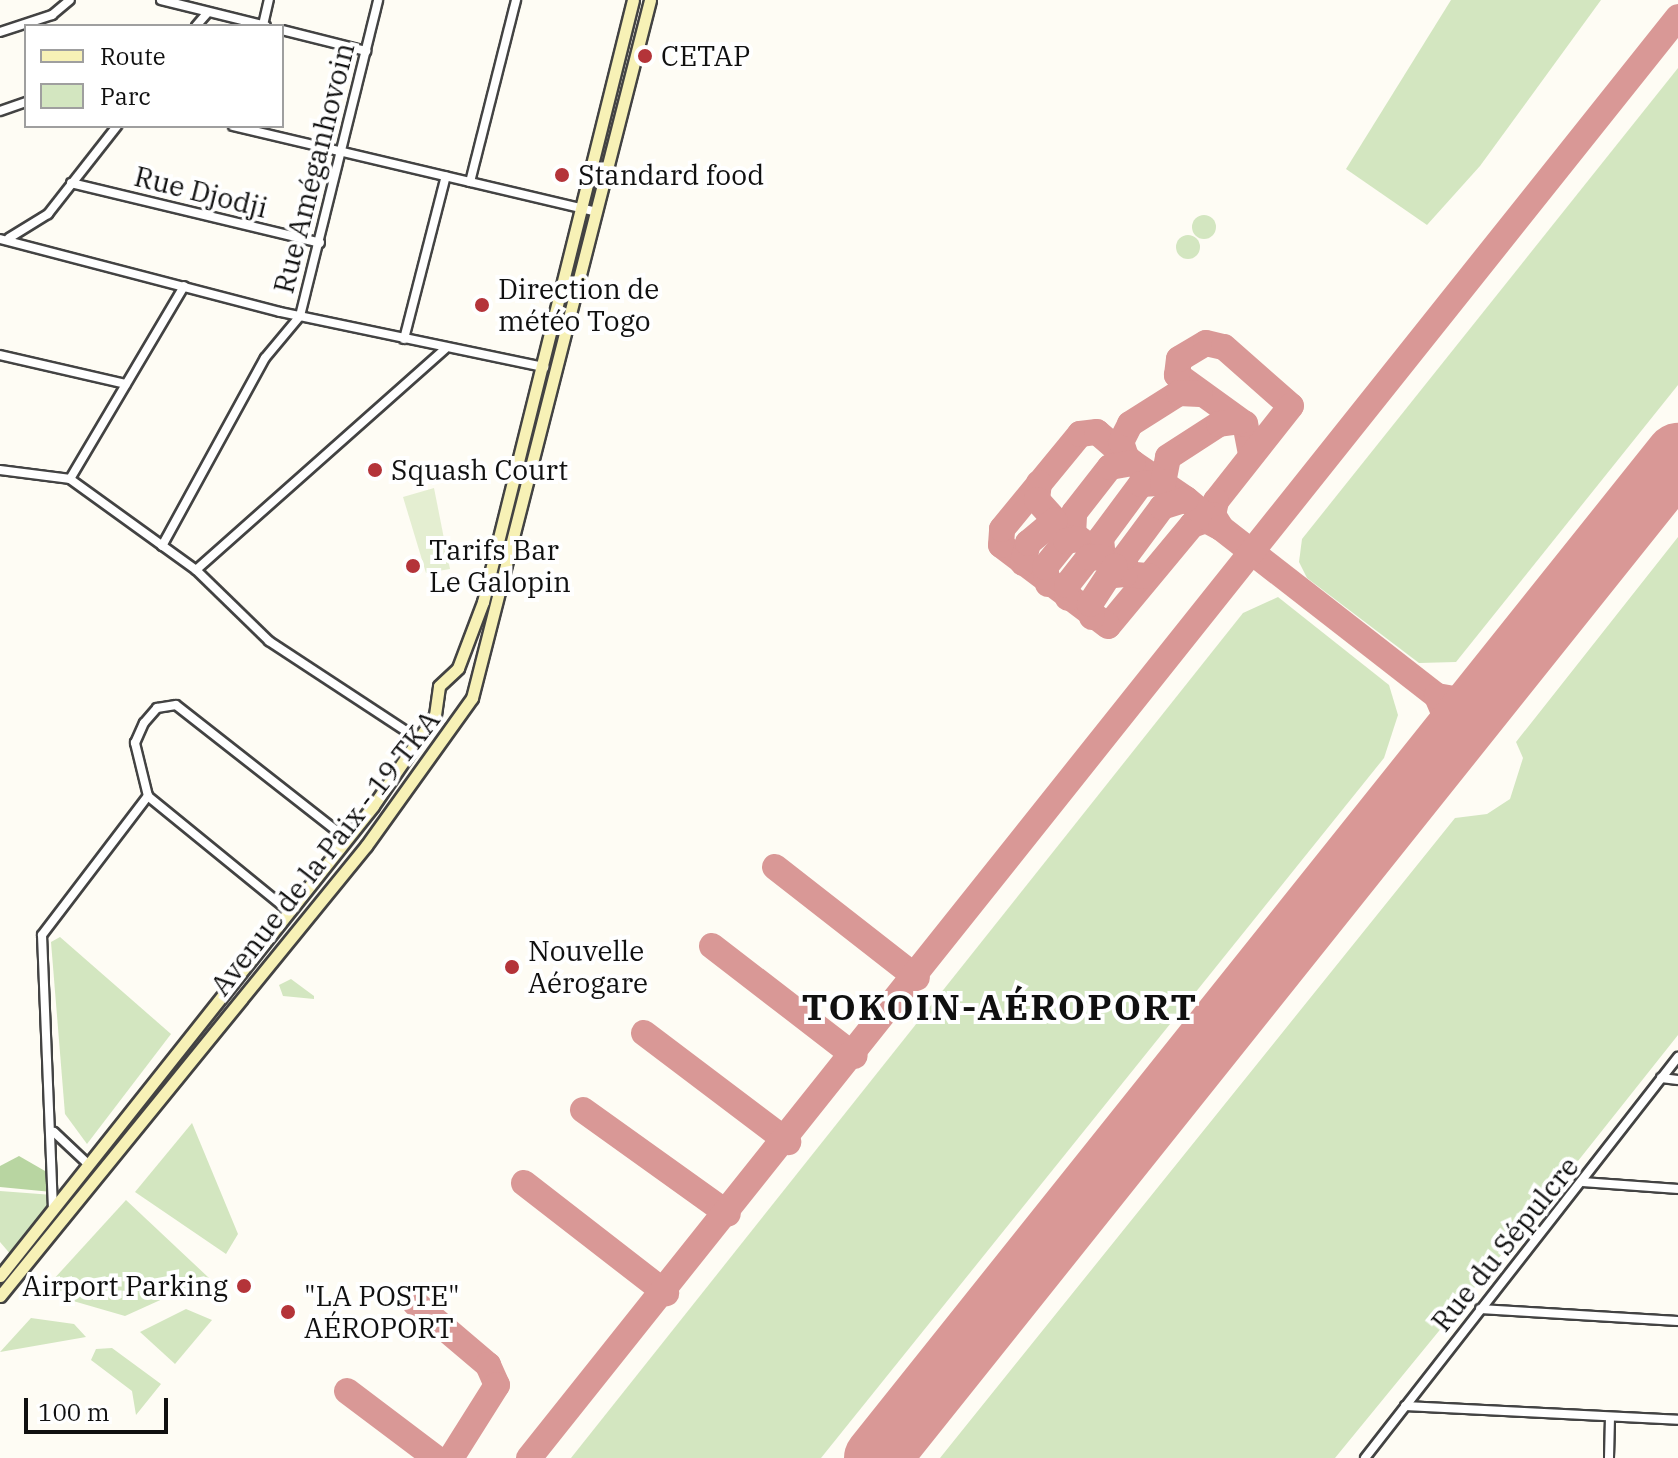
<!DOCTYPE html>
<html>
<head>
<meta charset="utf-8">
<style>
  body { margin:0 }
  #map { position:relative; width:1678px; height:1458px; overflow:hidden; background:#fefcf4; font-family:"IBM Plex Serif",serif }
  div>[style] { position:absolute }
  .green>* { inset:0; background:#d3e6c0 }
  .round { border-radius:50% }
  .forest>* { inset:0; background:#b8d5a1 }
  .pitch>* { inset:0; background:#e4eed1 }
  .taxiway>* { height:26px; margin:-13px; padding:0 13px; transform-origin:13px; border-radius:13px; background:#d99896 }
  .runway>* { height:66px; margin:-33px; padding:0 33px; transform-origin:33px; border-radius:33px; background:#d99896 }
  .roads { filter:drop-shadow(2px 0 #434343) drop-shadow(-2px 0 #434343) drop-shadow(0 2px #434343) drop-shadow(0 -2px #434343) }
  .street>* { height:8px; margin:-4px; padding:0 4px; transform-origin:4px; border-radius:4px; background:#fff }
  .secondary>* { height:11px; margin:-5.5px; padding:0 5.5px; transform-origin:5.5px; border-radius:5.5px; background:#f7f1b6 }
  .dots>* { width:22px; height:22px; translate:-50% -50%; box-sizing:border-box; border:4px solid #fff; border-radius:50% }
  span { translate:-50% -50%; white-space:nowrap; text-align:center; line-height:1.15; -webkit-text-stroke:8px #fff; paint-order:stroke }
  .poi-label { font-size:28px; color:#101010 }
  .left { translate:0 -50%; text-align:left }
  .right { translate:-100% -50%; text-align:right }
  .street-label { font-size:28px; color:#101010 }
  .district-label { font-size:36px; color:#101010; font-weight:700; letter-spacing:2px }
  .legend { position:absolute; left:24px; top:24px; width:260px; height:104px; box-sizing:border-box; background:#fff; border:2px solid #9f9f9f; margin:0; padding:10px 14px; list-style:none; font-size:24px; color:#101010 }
  .legend li { display:flex; align-items:center; gap:16px; height:40px }
  .legend b { width:40px; border:2px solid #9f9f9f }
  .scale { position:absolute; left:24px; top:1398px; width:144px; height:36px; box-sizing:border-box; border:4px solid #101010; border-top:0; padding-left:10px; font-size:24px; line-height:28px; white-space:nowrap; color:#101010; -webkit-text-stroke:6px #fff; paint-order:stroke }
</style>
</head>
<body>
<div id="map">
  <div class="green">
    <i style="clip-path:polygon(1451px 0,1601px 0,1480px 166px,1427px 225px,1346px 169px)"></i>
    <i style="clip-path:polygon(1678px 68px,1678px 385px,1456px 662px,1419px 663px,1307px 578px,1299px 562px,1302px 539px)"></i>
    <i class="round" style="left:1192px;top:215px;width:24px;height:24px"></i>
    <i class="round" style="left:1176px;top:235px;width:24px;height:24px"></i>
    <i style="clip-path:polygon(1678px 537px,1678px 1035px,1574px 1166px,1335px 1458px,940px 1458px,1455px 818px,1487px 814px,1510px 799px,1523px 758px,1516px 742px)"></i>
    <i style="clip-path:polygon(1278px 597px,1389px 685px,1398px 715px,1384px 758px,821px 1458px,571px 1458px,1243px 613px)"></i>
    <i style="clip-path:polygon(60px 937px,171px 1034px,87px 1144px,65px 1114px,51px 942px)"></i>
    <i style="clip-path:polygon(291px 979px,314px 996px,314px 999px,283px 996px,279px 985px)"></i>
    <i style="clip-path:polygon(192px 1123px,238px 1234px,226px 1254px,135px 1192px)"></i>
    <i style="clip-path:polygon(0 1191px,53px 1195px,53px 1207px,12px 1256px,0 1242px)"></i>
    <i style="clip-path:polygon(126px 1200px,209px 1278px,125px 1316px,42px 1292px)"></i>
    <i style="clip-path:polygon(186px 1309px,212px 1320px,175px 1364px,140px 1332px)"></i>
    <i style="clip-path:polygon(31px 1318px,74px 1324px,86px 1337px,0 1352px)"></i>
    <i style="clip-path:polygon(112px 1348px,161px 1384px,136px 1415px,132px 1391px,91px 1360px,96px 1349px)"></i>
  </div>
  <div class="forest">
    <i style="clip-path:polygon(19px 1156px,52px 1175px,52px 1192px,0 1187px,0 1166px)"></i>
  </div>
  <div class="pitch">
    <i style="clip-path:polygon(434px 488px,450px 569px,426px 573px,403px 497px)"></i>
  </div>
  <div class="taxiway">
    <i style="left:1251px;top:454px;width:31px;rotate:-101deg"></i>
    <i style="left:1245px;top:424px;width:84px;rotate:-144.2deg"></i>
    <i style="left:1177px;top:375px;width:16px;rotate:-83deg"></i>
    <i style="left:1179px;top:359px;width:31px;rotate:-31deg"></i>
    <i style="left:1206px;top:343px;width:18px;rotate:13deg"></i>
    <i style="left:1224px;top:347px;width:89px;rotate:41.4deg"></i>
    <i style="left:1291px;top:406px;width:121px;rotate:128.3deg"></i>
    <i style="left:1216px;top:501px;width:14px;rotate:102deg"></i>
    <i style="left:1213px;top:515px;width:15px;rotate:58deg"></i>
    <i style="left:1221px;top:528px;width:17px;rotate:-152deg"></i>
    <i style="left:1206px;top:520px;width:15px;rotate:160deg"></i>
    <i style="left:1192px;top:525px;width:131px;rotate:129.7deg"></i>
    <i style="left:1108px;top:626px;width:134px;rotate:-142.9deg"></i>
    <i style="left:1001px;top:545px;width:16px;rotate:-86deg"></i>
    <i style="left:1002px;top:529px;width:123px;rotate:-50.6deg"></i>
    <i style="left:1080px;top:434px;width:17px;rotate:-7deg"></i>
    <i style="left:1097px;top:432px;width:48px;rotate:40.7deg"></i>
    <i style="left:1133px;top:463px;width:64px;rotate:34.2deg"></i>
    <i style="left:1186px;top:499px;width:45px;rotate:39.6deg"></i>
    <i style="left:1221px;top:528px;width:274px;rotate:37.9deg"></i>
    <i style="left:1126px;top:457px;width:16px;rotate:-108deg"></i>
    <i style="left:1121px;top:442px;width:20px;rotate:-63deg"></i>
    <i style="left:1130px;top:424px;width:58px;rotate:-32.3deg"></i>
    <i style="left:1179px;top:393px;width:21px;rotate:3deg"></i>
    <i style="left:1039px;top:483px;width:17px;rotate:97deg"></i>
    <i style="left:1037px;top:500px;width:27px;rotate:48deg"></i>
    <i style="left:1055px;top:520px;width:88px;rotate:37.6deg"></i>
    <i style="left:1125px;top:574px;width:24px;rotate:5deg"></i>
    <i style="left:1073px;top:535px;width:22px;rotate:-87deg"></i>
    <i style="left:1074px;top:513px;width:58px;rotate:-52deg"></i>
    <i style="left:1110px;top:467px;width:23px;rotate:-10deg"></i>
    <i style="left:1103px;top:558px;width:20px;rotate:-96deg"></i>
    <i style="left:1101px;top:538px;width:67px;rotate:-53.5deg"></i>
    <i style="left:1141px;top:484px;width:22px;rotate:-3deg"></i>
    <i style="left:1163px;top:483px;width:26px;rotate:-79deg"></i>
    <i style="left:1168px;top:457px;width:61px;rotate:-32.9deg"></i>
    <i style="left:1219px;top:424px;width:21px;rotate:-8deg"></i>
    <i style="left:1023px;top:563px;width:21px;rotate:-76deg"></i>
    <i style="left:1028px;top:543px;width:35px;rotate:-40deg"></i>
    <i style="left:1114px;top:575px;width:11px;rotate:-5deg"></i>
    <i style="left:1125px;top:574px;width:17px;rotate:-90deg"></i>
    <i style="left:1125px;top:557px;width:62px;rotate:-53.5deg"></i>
    <i style="left:1162px;top:507px;width:25px;rotate:-18deg"></i>
    <i style="left:1048px;top:584px;width:17px;rotate:-100deg"></i>
    <i style="left:1045px;top:567px;width:33px;rotate:-51deg"></i>
    <i style="left:1066px;top:541px;width:12px;rotate:-9deg"></i>
    <i style="left:1068px;top:598px;width:13px;rotate:-94deg"></i>
    <i style="left:1067px;top:585px;width:36px;rotate:-52deg"></i>
    <i style="left:1089px;top:557px;width:14px;rotate:4deg"></i>
    <i style="left:1092px;top:617px;width:13px;rotate:-99deg"></i>
    <i style="left:1090px;top:604px;width:45px;rotate:-56.7deg"></i>
    <i style="left:1442px;top:755px;width:29px;rotate:-74deg"></i>
    <i style="left:1450px;top:727px;width:34px;rotate:-113deg"></i>
    <i style="left:1437px;top:696px;width:36px;rotate:10deg"></i>
    <i style="left:1472px;top:702px;width:19px;rotate:-25deg"></i>
    <i style="left:775px;top:867px;width:180px;rotate:38deg"></i>
    <i style="left:712px;top:946px;width:180px;rotate:37.6deg"></i>
    <i style="left:644px;top:1033px;width:181px;rotate:37.1deg"></i>
    <i style="left:583px;top:1110px;width:178px;rotate:35.6deg"></i>
    <i style="left:524px;top:1183px;width:180px;rotate:37.8deg"></i>
    <i style="left:415px;top:1303px;width:96px;rotate:40.3deg"></i>
    <i style="left:488px;top:1365px;width:22px;rotate:66deg"></i>
    <i style="left:497px;top:1385px;width:86px;rotate:122.2deg"></i>
    <i style="left:347px;top:1391px;width:111px;rotate:37deg"></i>
    <i style="left:529px;top:1458px;width:1843px;rotate:-51.43deg"></i>
  </div>
  <div class="runway">
    <i style="left:877px;top:1458px;width:1283px;rotate:-51.36deg"></i>
  </div>
  <div class="roads">
    <div class="street">
      <i style="left:161px;top:0;width:108px;rotate:13.9deg"></i>
      <i style="left:263px;top:25px;width:26px;rotate:-77deg"></i>
      <i style="left:196px;top:26px;width:18px;rotate:-49deg"></i>
      <i style="left:282px;top:30px;width:87px;rotate:14deg"></i>
      <i style="left:0;top:32px;width:55px;rotate:-18.1deg"></i>
      <i style="left:52px;top:15px;width:23px;rotate:-40deg"></i>
      <i style="left:0;top:111px;width:28px;rotate:-19deg"></i>
      <i style="left:233px;top:126px;width:374px;rotate:13.3deg"></i>
      <i style="left:470px;top:182px;width:188px;rotate:-75.8deg"></i>
      <i style="left:71px;top:183px;width:256px;rotate:13.5deg"></i>
      <i style="left:9px;top:238px;width:46px;rotate:-31.6deg"></i>
      <i style="left:48px;top:214px;width:112px;rotate:-51.9deg"></i>
      <i style="left:0;top:239px;width:289px;rotate:14.6deg"></i>
      <i style="left:280px;top:312px;width:270px;rotate:11.8deg"></i>
      <i style="left:404px;top:339px;width:168px;rotate:-75.6deg"></i>
      <i style="left:0;top:355px;width:129px;rotate:13deg"></i>
      <i style="left:0;top:470px;width:71px;rotate:7.3deg"></i>
      <i style="left:70px;top:479px;width:155px;rotate:35.8deg"></i>
      <i style="left:196px;top:570px;width:102px;rotate:44.2deg"></i>
      <i style="left:269px;top:641px;width:181px;rotate:33.3deg"></i>
      <i style="left:70px;top:479px;width:224px;rotate:-59.4deg"></i>
      <i style="left:162px;top:546px;width:214px;rotate:-61.3deg"></i>
      <i style="left:265px;top:358px;width:55px;rotate:-50.2deg"></i>
      <i style="left:300px;top:316px;width:325px;rotate:-76.1deg"></i>
      <i style="left:196px;top:570px;width:333px;rotate:-41.6deg"></i>
      <i style="left:290px;top:912px;width:183px;rotate:-140.8deg"></i>
      <i style="left:148px;top:796px;width:55px;rotate:-103.8deg"></i>
      <i style="left:135px;top:743px;width:22px;rotate:-66deg"></i>
      <i style="left:144px;top:723px;width:20px;rotate:-49deg"></i>
      <i style="left:157px;top:708px;width:19px;rotate:-9deg"></i>
      <i style="left:176px;top:705px;width:217px;rotate:38.1deg"></i>
      <i style="left:1661px;top:1078px;width:17px;rotate:7deg"></i>
      <i style="left:54px;top:1132px;width:48px;rotate:43.3deg"></i>
      <i style="left:1583px;top:1182px;width:95px;rotate:4.2deg"></i>
      <i style="left:53px;top:1209px;width:274px;rotate:-92.3deg"></i>
      <i style="left:42px;top:935px;width:175px;rotate:-52.7deg"></i>
      <i style="left:1480px;top:1309px;width:198px;rotate:3.5deg"></i>
      <i style="left:1405px;top:1406px;width:273px;rotate:2.9deg"></i>
      <i style="left:1365px;top:1458px;width:509px;rotate:-52.03deg"></i>
      <i style="left:1609px;top:1458px;width:40px;rotate:-88.6deg"></i>
    </div>
    <div class="secondary">
      <i style="left:0;top:1276px;width:600px;rotate:-51.56deg"></i>
      <i style="left:373px;top:806px;width:110px;rotate:-55.7deg"></i>
      <i style="left:435px;top:715px;width:29px;rotate:-82deg"></i>
      <i style="left:439px;top:686px;width:26px;rotate:-43deg"></i>
      <i style="left:458px;top:668px;width:71px;rotate:-69.3deg"></i>
      <i style="left:483px;top:602px;width:620px;rotate:-76.01deg"></i>
      <i style="left:0;top:1296px;width:580px;rotate:-50.88deg"></i>
      <i style="left:366px;top:846px;width:182px;rotate:-54.4deg"></i>
      <i style="left:472px;top:698px;width:720px;rotate:-75.69deg"></i>
    </div>
  </div>
  <div class="dots">
    <i style="left:645px;top:56px;background:#b43439"></i>
    <i style="left:562px;top:175px;background:#b43439"></i>
    <i style="left:482px;top:305px;background:#b43439"></i>
    <i style="left:375px;top:470px;background:#b43439"></i>
    <i style="left:413px;top:566px;background:#b43439"></i>
    <i style="left:512px;top:967px;background:#b43439"></i>
    <i style="left:244px;top:1286px;background:#b43439"></i>
    <i style="left:288px;top:1312px;background:#b43439"></i>
  </div>
  <div class="poi-label">
    <span class="left" style="left:661px;top:56px">CETAP</span>
    <span class="left" style="left:578px;top:175px">Standard food</span>
    <span class="left" style="left:498px;top:305px">Direction de<br>météo Togo</span>
    <span class="left" style="left:391px;top:470px">Squash Court</span>
    <span class="left" style="left:429px;top:566px">Tarifs Bar<br>Le Galopin</span>
    <span class="left" style="left:528px;top:967px">Nouvelle<br>Aérogare</span>
    <span class="right" style="left:228px;top:1286px">Airport Parking</span>
    <span class="left" style="left:304px;top:1312px">"LA POSTE"<br>AÉROPORT</span>
  </div>
  <div class="street-label">
    <span style="left:314px;top:168px;rotate:-76deg">Rue Améganhovoin</span>
    <span style="left:201px;top:192px;rotate:14deg">Rue Djodji</span>
    <span style="left:325px;top:853px;rotate:-52deg">Avenue de la Paix - 19 TKA</span>
    <span style="left:1505px;top:1244px;rotate:-51deg">Rue du Sépulcre</span>
  </div>
  <div class="district-label">
    <span style="left:1000px;top:1007px">TOKOIN-AÉROPORT</span>
  </div>
  <ul class="legend">
  <li><b style="height:10px;background:#f7f1b6"></b>Route</li>
  <li><b style="height:22px;background:#d3e6c0"></b>Parc</li>
  </ul>
  <div class="scale">100 m</div>
</div>
</body>
</html>
